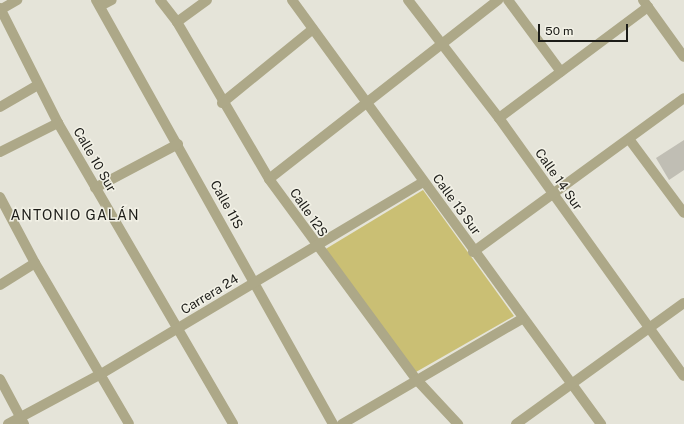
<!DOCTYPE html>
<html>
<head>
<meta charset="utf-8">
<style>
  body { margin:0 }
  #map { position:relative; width:684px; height:424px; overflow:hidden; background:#e5e4d9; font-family:"Public Sans",sans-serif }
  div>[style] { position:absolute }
  .green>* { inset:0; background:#cabf74 }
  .building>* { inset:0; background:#c0beb4 }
  .street>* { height:10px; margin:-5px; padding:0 5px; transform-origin:5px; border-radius:5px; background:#ada888 }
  span { translate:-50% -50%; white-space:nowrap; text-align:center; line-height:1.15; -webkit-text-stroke:3px #f2f1e6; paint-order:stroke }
  .street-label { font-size:13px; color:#1c1c18 }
  .neighbourhood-label { font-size:14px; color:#1c1c18; letter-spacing:1px }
  .scale { position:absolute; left:538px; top:24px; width:90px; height:18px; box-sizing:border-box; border:2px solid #1c1c18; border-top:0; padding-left:5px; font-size:12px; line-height:14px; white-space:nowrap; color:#1c1c18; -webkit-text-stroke:3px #f2f1e6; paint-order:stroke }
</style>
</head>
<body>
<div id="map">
  <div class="green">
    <i style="clip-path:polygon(423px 190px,514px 316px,416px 372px,324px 250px)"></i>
  </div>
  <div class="building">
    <i style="clip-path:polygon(684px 140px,684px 170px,669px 180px,656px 158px)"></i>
  </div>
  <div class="street">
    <i style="left:96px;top:0;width:486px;rotate:60.8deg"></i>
    <i style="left:160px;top:0;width:28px;rotate:52deg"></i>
    <i style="left:177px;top:22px;width:182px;rotate:59.6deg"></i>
    <i style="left:269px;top:179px;width:248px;rotate:53.7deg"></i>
    <i style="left:416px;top:379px;width:62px;rotate:47deg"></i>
    <i style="left:292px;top:0;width:525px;rotate:53.92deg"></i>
    <i style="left:408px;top:0;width:149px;rotate:52.4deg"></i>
    <i style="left:499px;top:118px;width:317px;rotate:54.4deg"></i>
    <i style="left:508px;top:0;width:89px;rotate:53.6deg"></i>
    <i style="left:643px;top:0;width:70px;rotate:54.3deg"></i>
    <i style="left:100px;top:6px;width:13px;rotate:-27deg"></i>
    <i style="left:0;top:8px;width:129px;rotate:63.2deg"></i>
    <i style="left:58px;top:123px;width:348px;rotate:59.8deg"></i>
    <i style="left:0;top:10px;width:20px;rotate:-30deg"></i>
    <i style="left:177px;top:22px;width:37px;rotate:-36deg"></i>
    <i style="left:222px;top:103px;width:117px;rotate:-39.1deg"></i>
    <i style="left:0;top:107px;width:44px;rotate:-30.1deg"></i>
    <i style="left:499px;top:118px;width:186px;rotate:-36.7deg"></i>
    <i style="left:629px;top:139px;width:92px;rotate:53.4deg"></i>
    <i style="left:0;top:152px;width:65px;rotate:-26.6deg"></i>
    <i style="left:269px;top:179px;width:291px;rotate:-38deg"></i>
    <i style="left:95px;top:188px;width:94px;rotate:-27.9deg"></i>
    <i style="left:0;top:197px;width:75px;rotate:62.1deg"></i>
    <i style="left:35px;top:263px;width:186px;rotate:59.7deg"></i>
    <i style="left:473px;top:252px;width:261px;rotate:-36.1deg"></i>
    <i style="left:0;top:285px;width:41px;rotate:-32.2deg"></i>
    <i style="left:0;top:379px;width:51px;rotate:61.9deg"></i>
    <i style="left:8px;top:424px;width:106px;rotate:-28.3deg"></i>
    <i style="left:101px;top:374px;width:375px;rotate:-30.8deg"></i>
    <i style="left:342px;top:424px;width:208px;rotate:-30.3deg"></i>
    <i style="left:516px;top:424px;width:207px;rotate:-35.8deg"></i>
  </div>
  <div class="street-label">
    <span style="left:94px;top:160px;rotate:60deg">Calle 10 Sur</span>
    <span style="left:558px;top:180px;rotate:55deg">Calle 14 Sur</span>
    <span style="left:226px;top:205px;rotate:61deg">Calle 11S</span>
    <span style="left:456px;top:205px;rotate:54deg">Calle 13 Sur</span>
    <span style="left:308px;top:213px;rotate:55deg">Calle 12S</span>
    <span style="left:210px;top:295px;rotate:-31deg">Carrera 24</span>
  </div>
  <div class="neighbourhood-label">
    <span style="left:75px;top:215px">ANTONIO GALÁN</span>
  </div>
  <div class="scale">50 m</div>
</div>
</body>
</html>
